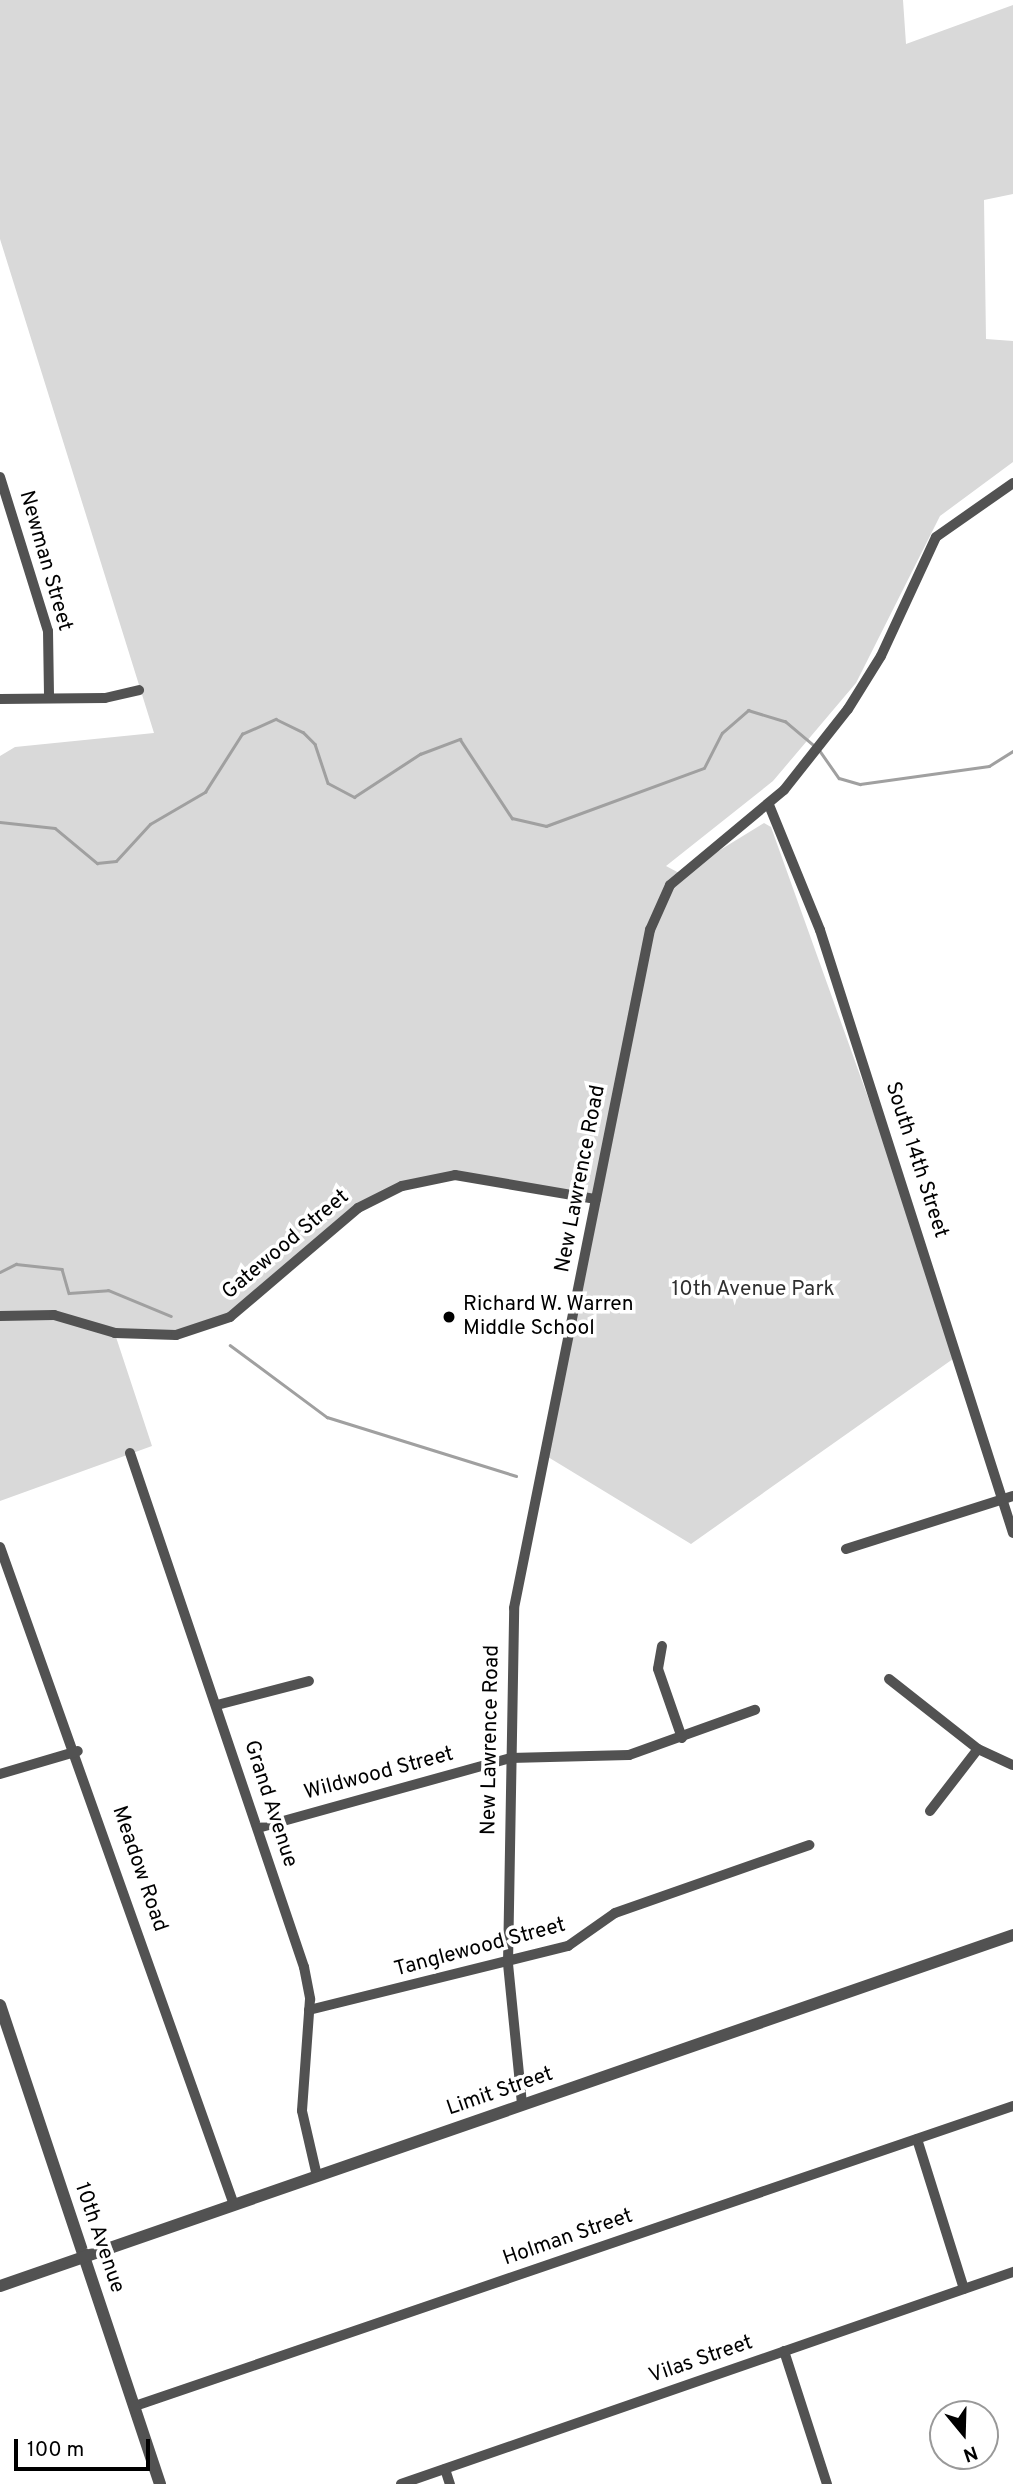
<!DOCTYPE html>
<html>
<head>
<meta charset="utf-8">
<style>
  body { margin:0 }
  #map { position:relative; width:1013px; height:2484px; overflow:hidden; background:#fff; font-family:Overpass,sans-serif }
  div>[style] { position:absolute }
  .green>* { inset:0; background:#d9d9d9 }
  .stream>* { height:2.5px; margin:-1.25px; padding:0 1.25px; transform-origin:1.25px; border-radius:1.25px; background:#a0a0a0 }
  .minor>* { height:10px; margin:-5px; padding:0 5px; transform-origin:5px; border-radius:5px; background:#525252 }
  .tertiary>* { height:12px; margin:-6px; padding:0 6px; transform-origin:6px; border-radius:6px; background:#525252 }
  .dots>* { width:19px; height:19px; translate:-50% -50%; box-sizing:border-box; border:4px solid #fff; border-radius:50% }
  span { translate:-50% -50%; white-space:nowrap; text-align:center; line-height:1.15; -webkit-text-stroke:7px #fff; paint-order:stroke }
  .street-label { font-size:21px; color:#000 }
  .park-label { font-size:21px; color:#303030 }
  .poi-label { font-size:21px; color:#000 }
  .left { translate:0 -50%; text-align:left }
  .north { position:absolute; left:929px; top:2400px; width:70px; height:70px; box-sizing:border-box; background:#fff; border:2px solid #999; border-radius:50%; rotate:161deg; font-size:19px; font-weight:700; line-height:28px; text-align:center; color:#000 }
  .north::after { content:''; display:block; margin:auto; width:24px; height:32px; background:#000; clip-path:polygon(50% 0,100% 100%,50% 72%,0 100%) }
  .scale { position:absolute; left:14px; top:2439px; width:136px; height:32px; box-sizing:border-box; border:4px solid #000; border-top:0; padding-left:9px; font-size:21px; line-height:24px; white-space:nowrap; color:#000; -webkit-text-stroke:5px #fff; paint-order:stroke }
</style>
</head>
<body>
<div id="map">
  <div class="green">
    <i style="clip-path:polygon(0 0,903px 0,906px 44px,1013px 5px,1013px 194px,984px 200px,986px 339px,1013px 341px,1013px 462px,940px 516px,856px 683px,773px 781px,666px 866px,681px 874px,764px 823px,771px 827px,960px 1354px,691px 1544px,548px 1457px,596px 1199px,455px 1175px,380px 1196px,230px 1317px,176px 1335px,115px 1334px,152px 1446px,0 1501px,0 756px,15px 747px,154px 733px,0 239px)"></i>
  </div>
  <div class="stream">
    <i style="left:820px;top:751px;width:33px;rotate:55deg"></i>
    <i style="left:839px;top:778px;width:22px;rotate:16deg"></i>
    <i style="left:860px;top:784px;width:130px;rotate:-7.9deg"></i>
    <i style="left:989px;top:766px;width:28px;rotate:-32deg"></i>
    <i style="left:0;top:822px;width:55px;rotate:6.2deg"></i>
    <i style="left:55px;top:828px;width:55px;rotate:39.8deg"></i>
    <i style="left:97px;top:863px;width:19px;rotate:-6deg"></i>
    <i style="left:116px;top:861px;width:50px;rotate:-47.4deg"></i>
    <i style="left:150px;top:824px;width:64px;rotate:-30.2deg"></i>
    <i style="left:205px;top:792px;width:69px;rotate:-57.5deg"></i>
    <i style="left:242px;top:734px;width:37px;rotate:-24deg"></i>
    <i style="left:276px;top:719px;width:30px;rotate:26deg"></i>
    <i style="left:303px;top:732px;width:17px;rotate:45deg"></i>
    <i style="left:315px;top:744px;width:41px;rotate:71.6deg"></i>
    <i style="left:328px;top:783px;width:30px;rotate:28deg"></i>
    <i style="left:354px;top:797px;width:79px;rotate:-33.1deg"></i>
    <i style="left:420px;top:754px;width:43px;rotate:-20.6deg"></i>
    <i style="left:460px;top:739px;width:95px;rotate:56.6deg"></i>
    <i style="left:512px;top:818px;width:35px;rotate:13deg"></i>
    <i style="left:546px;top:826px;width:168px;rotate:-20.2deg"></i>
    <i style="left:704px;top:768px;width:39px;rotate:-63deg"></i>
    <i style="left:722px;top:733px;width:35px;rotate:-41deg"></i>
    <i style="left:748px;top:710px;width:39px;rotate:17deg"></i>
    <i style="left:785px;top:721px;width:39px;rotate:40deg"></i>
    <i style="left:0;top:1272px;width:18px;rotate:-27deg"></i>
    <i style="left:16px;top:1264px;width:46px;rotate:6.2deg"></i>
    <i style="left:62px;top:1269px;width:25px;rotate:74deg"></i>
    <i style="left:69px;top:1293px;width:39px;rotate:-4deg"></i>
    <i style="left:108px;top:1290px;width:68px;rotate:22.4deg"></i>
    <i style="left:230px;top:1345px;width:121px;rotate:36.6deg"></i>
    <i style="left:327px;top:1417px;width:198px;rotate:17.3deg"></i>
  </div>
  <div class="minor">
    <i style="left:0;top:477px;width:161px;rotate:72.7deg"></i>
    <i style="left:48px;top:631px;width:67px;rotate:89.1deg"></i>
    <i style="left:0;top:699px;width:105px;rotate:-0.5deg"></i>
    <i style="left:105px;top:698px;width:35px;rotate:-13deg"></i>
    <i style="left:769px;top:805px;width:135px;rotate:67.8deg"></i>
    <i style="left:820px;top:930px;width:633px;rotate:72.25deg"></i>
    <i style="left:0;top:1316px;width:54px;rotate:-1.1deg"></i>
    <i style="left:54px;top:1315px;width:64px;rotate:16.4deg"></i>
    <i style="left:115px;top:1333px;width:61px;rotate:1.9deg"></i>
    <i style="left:176px;top:1335px;width:57px;rotate:-18.4deg"></i>
    <i style="left:230px;top:1317px;width:168px;rotate:-40.4deg"></i>
    <i style="left:358px;top:1208px;width:49px;rotate:-26.6deg"></i>
    <i style="left:402px;top:1186px;width:54px;rotate:-11.7deg"></i>
    <i style="left:455px;top:1175px;width:143px;rotate:9.7deg"></i>
    <i style="left:130px;top:1453px;width:543px;rotate:71.3deg"></i>
    <i style="left:304px;top:1967px;width:33px;rotate:79deg"></i>
    <i style="left:310px;top:1999px;width:112px;rotate:94.1deg"></i>
    <i style="left:302px;top:2111px;width:67px;rotate:77deg"></i>
    <i style="left:0;top:1547px;width:698px;rotate:70.42deg"></i>
    <i style="left:846px;top:1549px;width:175px;rotate:-17.6deg"></i>
    <i style="left:662px;top:1646px;width:23px;rotate:100deg"></i>
    <i style="left:658px;top:1669px;width:73px;rotate:70.8deg"></i>
    <i style="left:889px;top:1679px;width:113px;rotate:38.2deg"></i>
    <i style="left:978px;top:1749px;width:38px;rotate:25deg"></i>
    <i style="left:217px;top:1705px;width:95px;rotate:-14.6deg"></i>
    <i style="left:0;top:1774px;width:81px;rotate:-16.4deg"></i>
    <i style="left:930px;top:1811px;width:78px;rotate:-52.3deg"></i>
    <i style="left:258px;top:1828px;width:262px;rotate:-15.5deg"></i>
    <i style="left:510px;top:1758px;width:119px;rotate:-1.4deg"></i>
    <i style="left:629px;top:1755px;width:134px;rotate:-19.7deg"></i>
    <i style="left:309px;top:2010px;width:267px;rotate:-13.9deg"></i>
    <i style="left:568px;top:1946px;width:57px;rotate:-35.1deg"></i>
    <i style="left:615px;top:1913px;width:206px;rotate:-19.3deg"></i>
    <i style="left:522px;top:2104px;width:141px;rotate:-95.7deg"></i>
    <i style="left:508px;top:1964px;width:356px;rotate:-89deg"></i>
    <i style="left:514px;top:1608px;width:692px;rotate:-78.66deg"></i>
    <i style="left:650px;top:930px;width:49px;rotate:-66deg"></i>
    <i style="left:670px;top:885px;width:148px;rotate:-39.8deg"></i>
    <i style="left:784px;top:790px;width:103px;rotate:-51.7deg"></i>
    <i style="left:848px;top:709px;width:62px;rotate:-58.1deg"></i>
    <i style="left:881px;top:656px;width:131px;rotate:-65.2deg"></i>
    <i style="left:936px;top:537px;width:94px;rotate:-35deg"></i>
    <i style="left:917px;top:2139px;width:157px;rotate:72.6deg"></i>
    <i style="left:784px;top:2351px;width:140px;rotate:72.1deg"></i>
    <i style="left:135px;top:2406px;width:928px;rotate:-18.86deg"></i>
    <i style="left:445px;top:2469px;width:16px;rotate:72deg"></i>
    <i style="left:401px;top:2484px;width:648px;rotate:-19.11deg"></i>
  </div>
  <div class="tertiary">
    <i style="left:0;top:2005px;width:505px;rotate:71.53deg"></i>
    <i style="left:0;top:2286px;width:1072px;rotate:-19.11deg"></i>
  </div>
  <div class="dots">
    <i style="left:449px;top:1317px;background:#000"></i>
  </div>
  <div class="street-label">
    <span style="left:45px;top:561px;rotate:74deg">Newman Street</span>
    <span style="left:916px;top:1160px;rotate:72deg">South 14th Street</span>
    <span style="left:581px;top:1179px;rotate:-79deg">New Lawrence Road</span>
    <span style="left:286px;top:1245px;rotate:-40deg">Gatewood Street</span>
    <span style="left:491px;top:1740px;rotate:-89deg">New Lawrence Road</span>
    <span style="left:379px;top:1774px;rotate:-15deg">Wildwood Street</span>
    <span style="left:270px;top:1804px;rotate:72deg">Grand Avenue</span>
    <span style="left:139px;top:1869px;rotate:71deg">Meadow Road</span>
    <span style="left:480px;top:1948px;rotate:-15deg">Tanglewood Street</span>
    <span style="left:500px;top:2092px;rotate:-19deg">Limit Street</span>
    <span style="left:99px;top:2238px;rotate:71deg">10th Avenue</span>
    <span style="left:568px;top:2238px;rotate:-19deg">Holman Street</span>
    <span style="left:701px;top:2360px;rotate:-19deg">Vilas Street</span>
  </div>
  <div class="park-label">
    <span style="left:753px;top:1290px">10th Avenue Park</span>
  </div>
  <div class="poi-label">
    <span class="left" style="left:463px;top:1317px">Richard W. Warren<br>Middle School</span>
  </div>
  <div class="north">N</div>
  <div class="scale">100 m</div>
</div>
</body>
</html>
